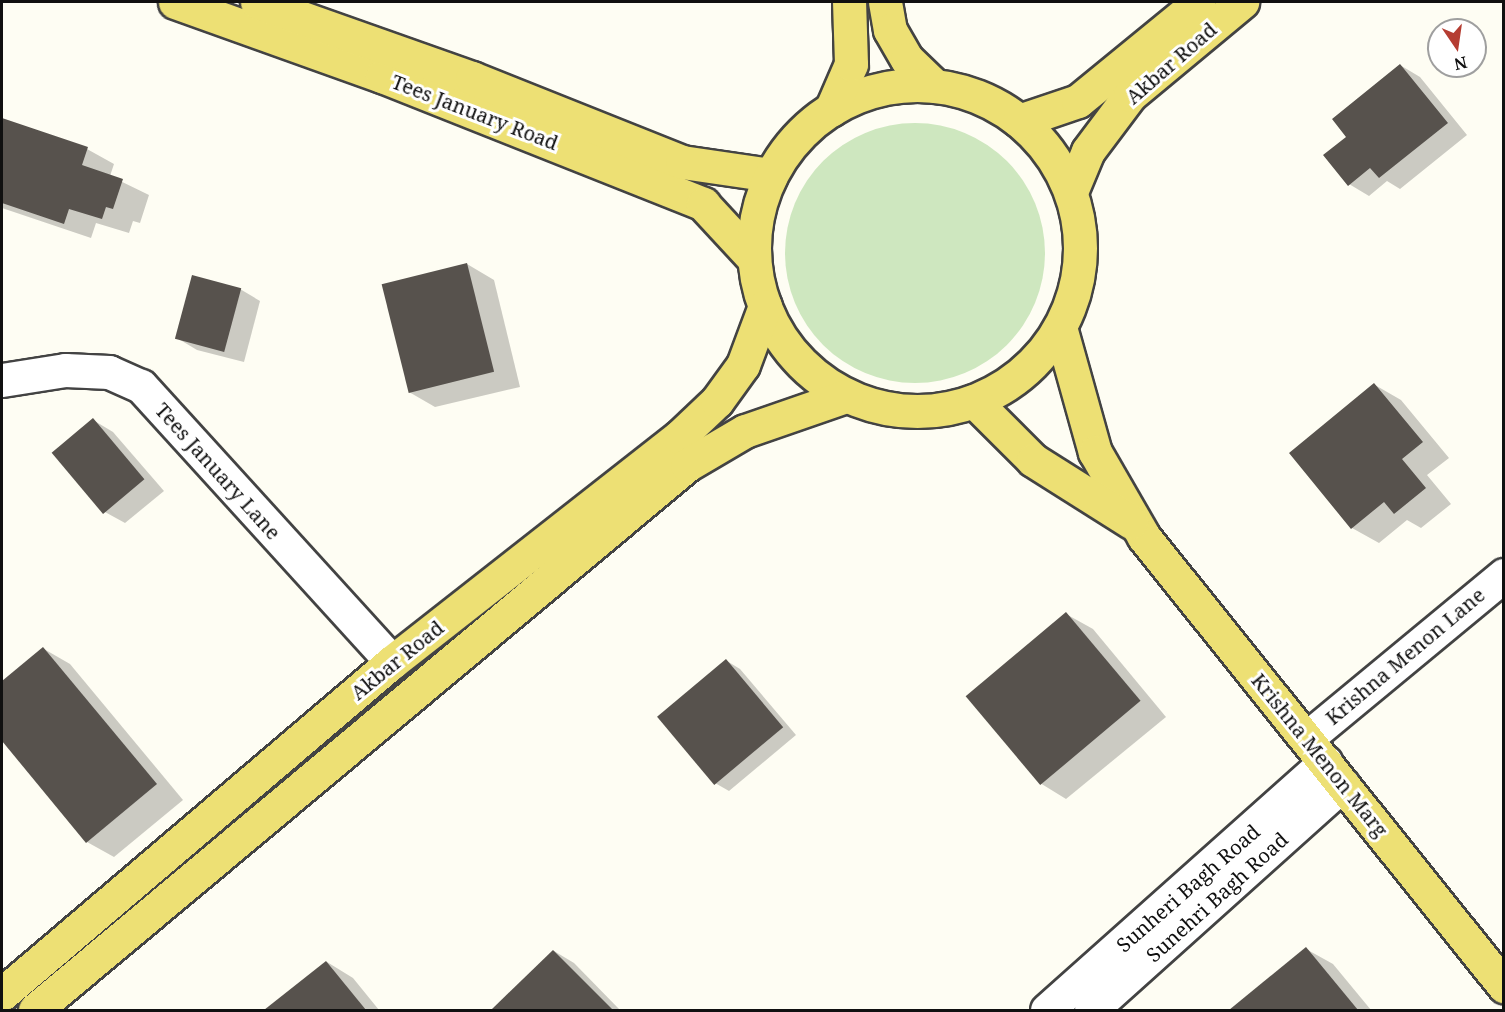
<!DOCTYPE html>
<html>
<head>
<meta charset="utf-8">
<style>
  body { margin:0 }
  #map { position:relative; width:1505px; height:1012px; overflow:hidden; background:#fefdf3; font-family:"Noto Serif",serif }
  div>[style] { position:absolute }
  .green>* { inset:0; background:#cee7bf }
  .round { border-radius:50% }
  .shadow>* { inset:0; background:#0003 }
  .building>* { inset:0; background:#57524d; transform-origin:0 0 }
  .roads { filter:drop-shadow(2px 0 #434343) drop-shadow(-2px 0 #434343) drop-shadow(0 2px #434343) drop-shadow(0 -2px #434343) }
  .minor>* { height:33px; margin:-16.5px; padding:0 16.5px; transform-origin:16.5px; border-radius:16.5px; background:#fff }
  .major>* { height:33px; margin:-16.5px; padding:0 16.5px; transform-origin:16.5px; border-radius:16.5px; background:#ede074 }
  .major>.ring { margin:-16.5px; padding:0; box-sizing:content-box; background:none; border:33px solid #ede074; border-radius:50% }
  span { translate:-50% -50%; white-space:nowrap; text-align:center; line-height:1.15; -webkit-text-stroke:6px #fff; paint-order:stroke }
  .street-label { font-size:20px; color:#101010 }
  .frame { position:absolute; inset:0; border:3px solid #101010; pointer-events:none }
  .north { position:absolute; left:1427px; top:18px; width:60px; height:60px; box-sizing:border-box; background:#fff; border:2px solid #9f9f9f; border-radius:50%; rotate:167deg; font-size:16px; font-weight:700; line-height:24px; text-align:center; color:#101010 }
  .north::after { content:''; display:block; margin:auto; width:21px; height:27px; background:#b53d32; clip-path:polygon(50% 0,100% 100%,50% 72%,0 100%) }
</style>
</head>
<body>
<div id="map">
  <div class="green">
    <i class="round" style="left:785px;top:123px;width:260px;height:260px"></i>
  </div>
  <div class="shadow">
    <i style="clip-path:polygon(1400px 65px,1420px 77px,1467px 135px,1400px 189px,1387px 181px,1369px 196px,1349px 184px,1348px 137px)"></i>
    <i style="clip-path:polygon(2px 120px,87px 149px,114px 164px,110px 176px,149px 195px,140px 223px,133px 221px,129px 233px,96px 223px,91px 238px,2px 208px)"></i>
    <i style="clip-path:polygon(467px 264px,494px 280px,520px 387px,435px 407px,409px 392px)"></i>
    <i style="clip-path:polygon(240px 289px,260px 301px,244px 362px,197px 350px,177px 338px)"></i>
    <i style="clip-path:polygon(1375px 385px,1401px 400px,1449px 458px,1427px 475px,1451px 504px,1421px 528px,1407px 520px,1379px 543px,1352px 528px)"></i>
    <i style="clip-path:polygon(93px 420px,113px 432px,164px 491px,125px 523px,105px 512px)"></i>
    <i style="clip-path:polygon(1066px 614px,1093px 629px,1166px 717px,1066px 799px,1040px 783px)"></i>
    <i style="clip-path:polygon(44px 649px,70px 664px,183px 800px,114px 857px,87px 842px,2px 739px,2px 683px)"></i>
    <i style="clip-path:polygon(727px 661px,740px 669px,796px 735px,729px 791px,715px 783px,659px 717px)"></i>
    <i style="clip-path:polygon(1306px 949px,1333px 964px,1371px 1010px,1231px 1010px)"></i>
    <i style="clip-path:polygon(554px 951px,574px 963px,620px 1010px,493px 1010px)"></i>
    <i style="clip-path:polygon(327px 962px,353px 978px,379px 1010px,266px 1010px)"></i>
  </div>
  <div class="building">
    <i style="clip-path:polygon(1400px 64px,1448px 123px,1379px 178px,1370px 168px,1348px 186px,1323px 155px,1346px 137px,1332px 119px)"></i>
    <i style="clip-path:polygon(2px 118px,88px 147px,82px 165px,123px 179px,113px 209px,106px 207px,102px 219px,69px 209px,64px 224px,2px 203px)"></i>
    <i style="left:467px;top:263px;width:112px;height:88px;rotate:76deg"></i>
    <i style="left:192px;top:275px;width:51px;height:66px;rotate:15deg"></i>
    <i style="clip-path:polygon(1374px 383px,1423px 442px,1402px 459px,1426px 488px,1394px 514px,1384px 502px,1351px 529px,1289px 453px)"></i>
    <i style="left:93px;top:418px;width:80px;height:54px;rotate:50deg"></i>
    <i style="left:1066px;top:612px;width:116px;height:131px;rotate:50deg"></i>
    <i style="clip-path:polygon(43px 647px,157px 784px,86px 843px,2px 741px,2px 681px)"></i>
    <i style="left:726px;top:659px;width:89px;height:90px;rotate:50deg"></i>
    <i style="clip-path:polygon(1306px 947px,1358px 1010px,1229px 1010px)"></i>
    <i style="clip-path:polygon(553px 950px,613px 1010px,491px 1010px)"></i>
    <i style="clip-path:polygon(326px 961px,366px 1010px,264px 1010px)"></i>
  </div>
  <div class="roads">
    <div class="minor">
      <i style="left:2px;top:380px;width:64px;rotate:-9deg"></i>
      <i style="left:65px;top:370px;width:44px;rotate:2.6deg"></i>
      <i style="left:109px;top:372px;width:35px;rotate:24deg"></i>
      <i style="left:141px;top:386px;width:373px;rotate:47.7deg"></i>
      <i style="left:1307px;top:738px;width:256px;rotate:-39.6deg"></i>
      <i style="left:1047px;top:1010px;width:373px;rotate:-41.7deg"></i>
      <i style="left:1091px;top:1010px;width:338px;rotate:-41.9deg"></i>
    </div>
    <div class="major">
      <i style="left:175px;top:2px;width:220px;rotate:19.7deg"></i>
      <i style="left:382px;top:76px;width:346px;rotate:21.7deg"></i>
      <i style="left:703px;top:204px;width:74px;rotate:47.2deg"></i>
      <i style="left:257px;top:2px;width:228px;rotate:19.5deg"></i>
      <i style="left:472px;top:78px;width:226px;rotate:21.8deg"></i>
      <i style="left:682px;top:162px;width:90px;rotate:8.3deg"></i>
      <i style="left:885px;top:2px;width:28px;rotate:80deg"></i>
      <i style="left:890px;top:30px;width:34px;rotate:60deg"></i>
      <i style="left:907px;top:59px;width:39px;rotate:44deg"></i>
      <i class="ring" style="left:754px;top:85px;width:293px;height:293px"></i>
      <i style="left:831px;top:110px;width:50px;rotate:-66.5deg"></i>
      <i style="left:851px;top:64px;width:62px;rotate:-91.8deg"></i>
      <i style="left:1019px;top:121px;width:62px;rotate:-18.7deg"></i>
      <i style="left:1078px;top:101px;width:156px;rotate:-39.3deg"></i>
      <i style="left:1071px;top:192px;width:44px;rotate:-67.5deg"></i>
      <i style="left:1088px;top:151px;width:70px;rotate:-53.1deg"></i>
      <i style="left:1130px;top:95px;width:146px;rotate:-39.7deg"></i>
      <i style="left:1060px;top:327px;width:130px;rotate:74.4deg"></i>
      <i style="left:1095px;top:452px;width:98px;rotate:60deg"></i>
      <i style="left:1144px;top:537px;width:576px;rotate:51.28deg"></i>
      <i style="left:974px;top:401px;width:83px;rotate:45deg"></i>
      <i style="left:1033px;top:460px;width:116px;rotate:32.3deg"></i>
      <i style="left:2px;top:994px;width:512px;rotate:-40.41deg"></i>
      <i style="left:392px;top:662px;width:365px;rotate:-38.1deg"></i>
      <i style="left:679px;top:437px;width:52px;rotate:-43.5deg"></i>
      <i style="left:717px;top:401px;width:44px;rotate:-54.2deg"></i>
      <i style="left:743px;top:365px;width:63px;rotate:-69.6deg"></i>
      <i style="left:35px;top:1010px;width:850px;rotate:-39.89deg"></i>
      <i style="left:687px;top:465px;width:67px;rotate:-30.4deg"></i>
      <i style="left:745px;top:431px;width:107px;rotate:-19.1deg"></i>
    </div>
  </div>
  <div class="street-label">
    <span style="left:1171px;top:63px;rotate:-41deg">Akbar Road</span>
    <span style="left:475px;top:112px;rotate:21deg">Tees January Road</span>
    <span style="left:218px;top:471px;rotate:48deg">Tees January Lane</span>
    <span style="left:1405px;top:656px;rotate:-40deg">Krishna Menon Lane</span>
    <span style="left:397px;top:660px;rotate:-39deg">Akbar Road</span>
    <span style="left:1320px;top:755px;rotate:51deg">Krishna Menon Marg</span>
    <span style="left:1188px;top:888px;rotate:-41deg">Sunheri Bagh Road</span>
    <span style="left:1217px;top:897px;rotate:-42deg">Sunehri Bagh Road</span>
  </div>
  <div class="frame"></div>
  <div class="north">N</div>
</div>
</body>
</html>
